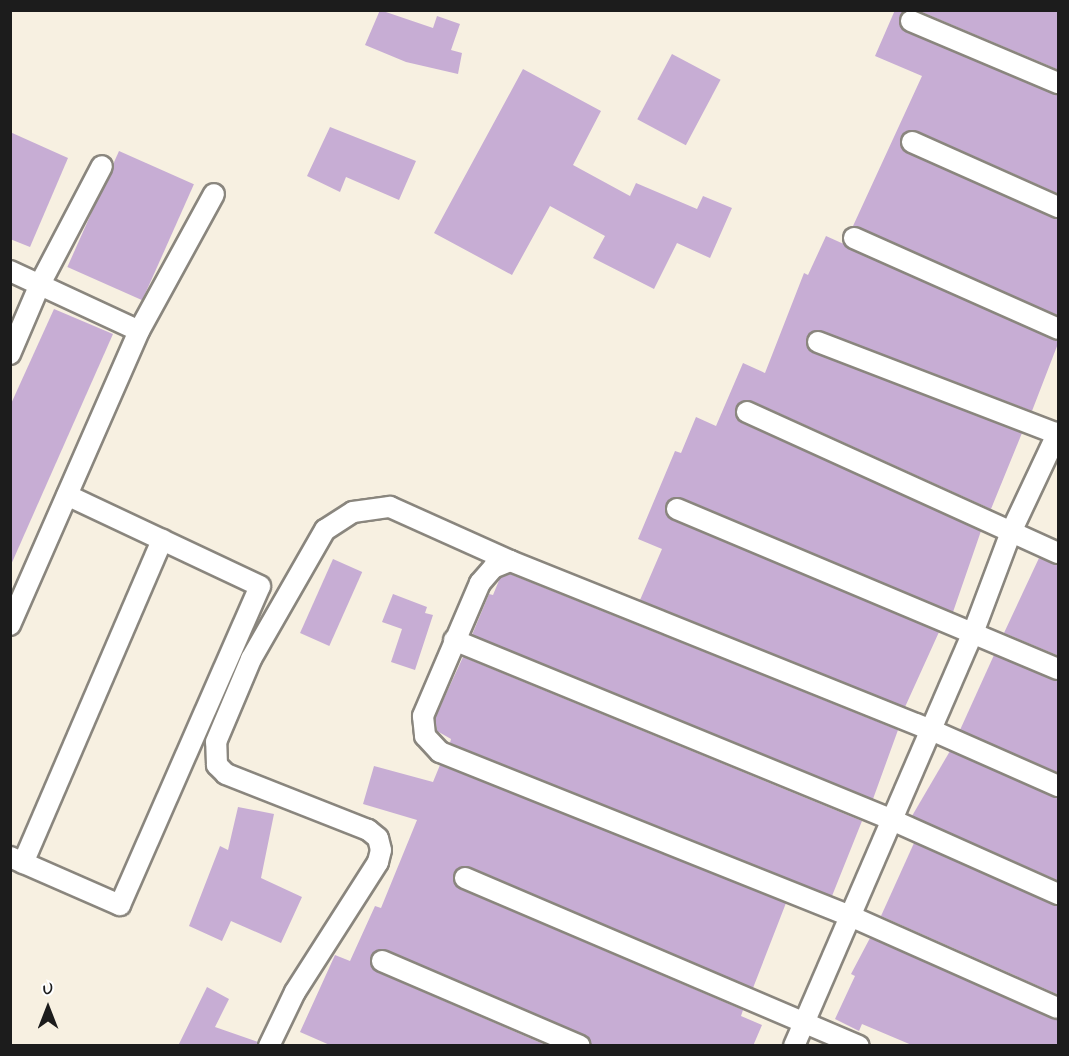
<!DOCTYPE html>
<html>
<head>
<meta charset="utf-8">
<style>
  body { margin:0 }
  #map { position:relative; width:1069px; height:1056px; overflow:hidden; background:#f7f0e1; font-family:Mynerve,sans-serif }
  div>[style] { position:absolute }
  .building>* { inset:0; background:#c7add4; transform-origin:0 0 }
  .roads { filter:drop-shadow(2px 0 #8a867e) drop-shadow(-2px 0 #8a867e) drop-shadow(0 2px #8a867e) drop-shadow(0 -2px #8a867e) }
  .street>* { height:20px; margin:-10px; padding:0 10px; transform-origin:10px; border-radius:10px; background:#fff }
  span { translate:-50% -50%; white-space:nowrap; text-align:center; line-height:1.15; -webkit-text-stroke:4.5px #fff; paint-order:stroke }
  .frame { position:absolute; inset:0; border:12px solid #1c1c1c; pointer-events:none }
  .north { position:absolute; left:18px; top:978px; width:60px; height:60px; -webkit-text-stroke:4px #fff; paint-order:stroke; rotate:0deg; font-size:16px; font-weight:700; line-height:24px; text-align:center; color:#1c1c1c }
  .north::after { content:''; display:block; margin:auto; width:21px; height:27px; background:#1c1c1c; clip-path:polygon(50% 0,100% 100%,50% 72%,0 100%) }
</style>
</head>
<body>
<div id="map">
  <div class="building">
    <i style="clip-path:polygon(380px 10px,433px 28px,437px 16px,460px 24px,451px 50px,462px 53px,458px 74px,406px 62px,365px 45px)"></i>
    <i style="clip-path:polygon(895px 10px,906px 10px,899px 22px,906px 32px,1059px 95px,1059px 194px,917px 131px,905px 132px,900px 143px,907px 153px,1059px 219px,1059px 316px,853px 226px,922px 76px,875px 56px)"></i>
    <i style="clip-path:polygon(917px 10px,1059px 10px,1059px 70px)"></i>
    <i style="left:672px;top:54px;width:55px;height:74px;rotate:28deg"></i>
    <i style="clip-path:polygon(523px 69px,601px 111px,573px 165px,630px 196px,636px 183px,697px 209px,703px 196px,732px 208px,710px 258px,677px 243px,654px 289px,593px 258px,605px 236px,550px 206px,512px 275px,434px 233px)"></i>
    <i style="clip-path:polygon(330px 127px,416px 161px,399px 200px,346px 177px,340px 192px,307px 176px)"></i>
    <i style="clip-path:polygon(10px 132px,68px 158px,30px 247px,10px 239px)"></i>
    <i style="left:119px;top:151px;width:82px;height:127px;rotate:24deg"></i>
    <i style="clip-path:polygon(826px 236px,1059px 341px,1032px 411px,822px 331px,816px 330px,807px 337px,806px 344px,814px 353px,1022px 433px,991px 509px,752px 401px,741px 402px,736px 408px,737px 418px,742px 423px,981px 531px,953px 612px,682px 498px,670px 499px,666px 505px,667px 516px,672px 520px,939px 632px,905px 707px,640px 600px,662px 549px,638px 539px,675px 451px,681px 453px,696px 417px,716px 426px,743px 363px,765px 373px,804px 273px,808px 275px)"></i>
    <i style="clip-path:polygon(54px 309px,113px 334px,10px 567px,10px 406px)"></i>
    <i style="clip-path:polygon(1039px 558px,1059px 565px,1059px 656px,1004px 633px)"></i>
    <i style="left:333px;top:559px;width:32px;height:81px;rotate:24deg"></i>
    <i style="clip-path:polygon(510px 574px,898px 730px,873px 799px,472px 635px,489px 594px,493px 595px,500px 578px)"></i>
    <i style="clip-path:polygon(393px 594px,427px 607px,425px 613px,433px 615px,415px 670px,391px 662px,402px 629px,382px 622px)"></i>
    <i style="clip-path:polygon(994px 655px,1059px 681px,1059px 773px,960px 730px)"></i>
    <i style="clip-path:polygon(463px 657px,862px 821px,832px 896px,450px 743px,451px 739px,437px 731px,435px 718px)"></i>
    <i style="clip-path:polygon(950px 751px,1059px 798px,1059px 881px,912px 816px)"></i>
    <i style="clip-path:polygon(440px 765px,786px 903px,753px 988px,470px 867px,458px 868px,454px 874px,455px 885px,460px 889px,743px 1010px,741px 1016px,762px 1025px,753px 1046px,592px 1046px,585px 1035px,381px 949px,371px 957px,372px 968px,377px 972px,548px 1046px,332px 1046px,300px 1032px,335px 955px,350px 961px,375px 906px,381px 908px,417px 820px,363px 804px,374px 766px,433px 782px)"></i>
    <i style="clip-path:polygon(238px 807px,274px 814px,261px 878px,302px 897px,281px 943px,231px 921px,222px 941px,189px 926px,220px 846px,228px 850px)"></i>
    <i style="clip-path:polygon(914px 843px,1059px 906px,1059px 995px,881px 916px)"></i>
    <i style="clip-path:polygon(870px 938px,1059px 1020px,1059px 1046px,914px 1046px,862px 1024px,859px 1031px,835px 1019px,855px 976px,851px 974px)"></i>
    <i style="clip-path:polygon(207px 987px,229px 999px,215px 1027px,258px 1042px,257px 1046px,178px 1046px)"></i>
  </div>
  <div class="roads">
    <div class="street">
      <i style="left:911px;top:21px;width:160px;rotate:22.9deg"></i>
      <i style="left:912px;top:142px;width:160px;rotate:24deg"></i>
      <i style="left:854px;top:238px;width:223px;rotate:24deg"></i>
      <i style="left:10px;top:271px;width:142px;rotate:24.9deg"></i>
      <i style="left:139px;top:331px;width:321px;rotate:113.7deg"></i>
      <i style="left:139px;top:331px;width:156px;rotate:-61.3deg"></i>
      <i style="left:818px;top:342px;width:257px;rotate:21deg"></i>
      <i style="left:10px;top:354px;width:76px;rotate:-66.8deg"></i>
      <i style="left:40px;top:284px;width:133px;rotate:-62.3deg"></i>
      <i style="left:747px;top:412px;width:341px;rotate:24.4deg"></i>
      <i style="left:677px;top:509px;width:413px;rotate:22.8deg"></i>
      <i style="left:454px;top:640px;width:474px;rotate:22.3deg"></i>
      <i style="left:892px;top:820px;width:182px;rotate:24deg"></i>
      <i style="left:1058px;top:786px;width:139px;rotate:-156.2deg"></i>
      <i style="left:931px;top:730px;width:454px;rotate:-158.1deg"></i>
      <i style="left:510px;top:561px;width:18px;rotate:158deg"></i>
      <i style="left:493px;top:568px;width:20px;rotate:131deg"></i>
      <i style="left:480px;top:583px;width:145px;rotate:113.2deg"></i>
      <i style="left:423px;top:716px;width:20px;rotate:84deg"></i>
      <i style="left:425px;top:736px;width:22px;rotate:47deg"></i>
      <i style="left:440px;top:752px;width:442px;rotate:21.8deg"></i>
      <i style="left:850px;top:916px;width:227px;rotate:23.9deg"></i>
      <i style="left:10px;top:857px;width:120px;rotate:23.6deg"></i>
      <i style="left:120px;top:905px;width:348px;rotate:-66.3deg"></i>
      <i style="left:260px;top:586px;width:213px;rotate:-154.8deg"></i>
      <i style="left:23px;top:863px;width:352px;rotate:-66.7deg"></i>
      <i style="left:465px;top:878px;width:428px;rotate:23.1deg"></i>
      <i style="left:382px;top:961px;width:215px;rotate:23.2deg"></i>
      <i style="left:269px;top:1046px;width:60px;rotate:-64.3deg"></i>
      <i style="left:295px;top:992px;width:154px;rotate:-57.4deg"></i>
      <i style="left:378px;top:862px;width:12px;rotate:-76deg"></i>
      <i style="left:381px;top:850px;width:12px;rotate:-104deg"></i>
      <i style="left:378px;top:838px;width:13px;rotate:-141deg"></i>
      <i style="left:368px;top:830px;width:153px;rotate:-158.5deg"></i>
      <i style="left:226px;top:774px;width:13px;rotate:-135deg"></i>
      <i style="left:217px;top:765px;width:23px;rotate:-92deg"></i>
      <i style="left:216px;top:742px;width:90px;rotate:-67.1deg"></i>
      <i style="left:251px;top:659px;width:149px;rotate:-60.2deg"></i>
      <i style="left:325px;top:530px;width:33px;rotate:-33deg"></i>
      <i style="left:353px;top:512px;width:37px;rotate:-8deg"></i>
      <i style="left:390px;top:507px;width:132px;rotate:24.2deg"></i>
      <i style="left:794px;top:1046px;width:450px;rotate:-66.6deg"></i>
      <i style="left:973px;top:633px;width:108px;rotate:-69.4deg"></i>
      <i style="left:1011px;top:532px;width:110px;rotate:-64.8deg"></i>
    </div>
  </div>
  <div class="frame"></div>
  <div class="north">U</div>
</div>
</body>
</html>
